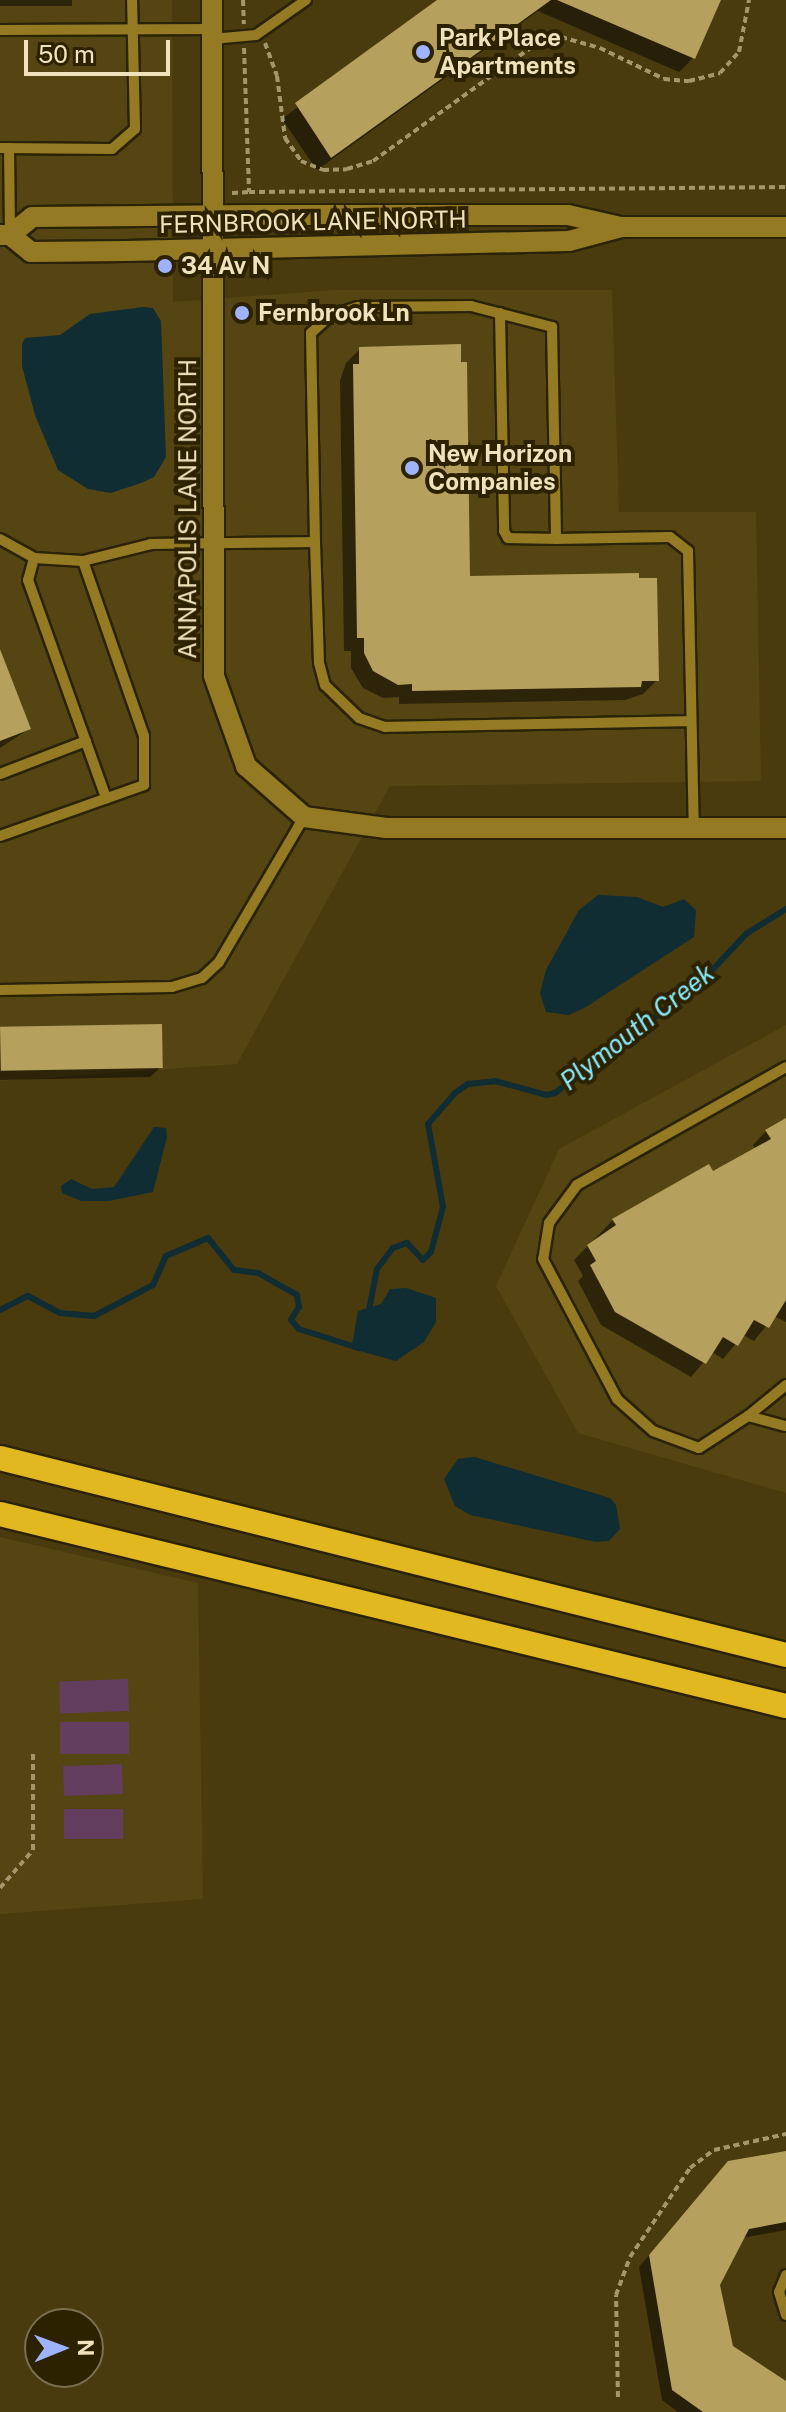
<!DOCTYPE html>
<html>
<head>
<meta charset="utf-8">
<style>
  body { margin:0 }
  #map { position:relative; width:786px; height:2412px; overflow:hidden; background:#493b0e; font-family:"Public Sans",sans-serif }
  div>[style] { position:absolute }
  .built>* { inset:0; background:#554512 }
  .green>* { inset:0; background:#633e5e; transform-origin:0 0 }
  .water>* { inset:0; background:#102d33 }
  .shadow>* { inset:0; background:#0007; transform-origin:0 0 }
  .stream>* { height:6px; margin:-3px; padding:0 3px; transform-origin:3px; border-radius:3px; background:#102d33 }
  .building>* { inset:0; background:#b6a05e; transform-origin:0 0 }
  .path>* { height:4px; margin-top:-2px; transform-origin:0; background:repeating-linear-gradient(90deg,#a4976c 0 6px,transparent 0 10px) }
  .roads { filter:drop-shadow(2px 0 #2b2308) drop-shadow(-2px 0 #2b2308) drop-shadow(0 2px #2b2308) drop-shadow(0 -2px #2b2308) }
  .service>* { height:10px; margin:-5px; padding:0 5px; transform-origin:5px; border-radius:5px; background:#947a22 }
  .tertiary>* { height:20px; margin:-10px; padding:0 10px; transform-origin:10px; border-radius:10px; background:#947a22 }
  .motorway>* { height:24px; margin:-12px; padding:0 12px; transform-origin:12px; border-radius:12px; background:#e1b820 }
  .dots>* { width:22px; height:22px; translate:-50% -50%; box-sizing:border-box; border:4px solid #2d2200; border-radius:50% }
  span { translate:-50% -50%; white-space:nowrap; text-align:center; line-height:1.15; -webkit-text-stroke:8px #2d2200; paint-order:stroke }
  .poi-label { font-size:24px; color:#f0e3bb; font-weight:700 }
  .left { translate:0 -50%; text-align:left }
  .street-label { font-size:24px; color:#f0e3bb }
  .water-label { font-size:26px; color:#87e9fc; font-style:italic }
  .north { position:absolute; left:24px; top:2308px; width:80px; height:80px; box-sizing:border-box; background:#2d2200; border:2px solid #7b6f4b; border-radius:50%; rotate:89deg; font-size:22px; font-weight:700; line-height:32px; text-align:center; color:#f0e3bb }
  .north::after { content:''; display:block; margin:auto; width:28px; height:36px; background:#9fb3fd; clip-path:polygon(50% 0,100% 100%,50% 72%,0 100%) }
  .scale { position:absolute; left:24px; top:40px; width:146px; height:36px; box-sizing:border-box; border:4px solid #f0e3bb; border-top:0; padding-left:10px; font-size:24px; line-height:28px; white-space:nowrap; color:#f0e3bb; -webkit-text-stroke:6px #2d2200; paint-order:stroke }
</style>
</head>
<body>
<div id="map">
  <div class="built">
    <i style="clip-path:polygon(0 0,172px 0,173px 302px,335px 290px,612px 290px,619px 512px,756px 512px,761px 781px,390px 786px,237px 1064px,0 1081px)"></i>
    <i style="clip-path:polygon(786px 1025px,786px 1493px,578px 1433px,496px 1286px,559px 1149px)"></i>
    <i style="clip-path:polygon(0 1537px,198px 1583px,203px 1899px,0 1914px)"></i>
  </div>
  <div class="green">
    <i style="left:128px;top:1679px;width:32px;height:69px;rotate:88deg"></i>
    <i style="left:129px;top:1722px;width:32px;height:69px;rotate:90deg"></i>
    <i style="left:122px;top:1764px;width:30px;height:59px;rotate:88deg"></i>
    <i style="left:123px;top:1809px;width:30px;height:59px;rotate:90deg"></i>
  </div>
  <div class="water">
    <i style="clip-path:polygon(143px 307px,153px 308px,161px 321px,166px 457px,154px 477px,141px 483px,111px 493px,88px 489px,58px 470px,35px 415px,22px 366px,22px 344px,25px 338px,60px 335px,90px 314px)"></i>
    <i style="clip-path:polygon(598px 895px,637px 897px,663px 907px,684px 899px,696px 910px,694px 937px,586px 1007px,569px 1015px,546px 1012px,540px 993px,546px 970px,579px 910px)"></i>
    <i style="clip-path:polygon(154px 1127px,166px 1128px,167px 1137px,153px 1192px,109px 1201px,81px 1201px,62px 1193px,61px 1186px,71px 1179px,92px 1189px,114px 1187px)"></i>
    <i style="clip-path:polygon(406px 1288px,436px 1298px,436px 1322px,424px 1342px,396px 1361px,356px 1350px,352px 1345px,358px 1311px,381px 1304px,390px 1289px)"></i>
    <i style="clip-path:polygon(475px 1457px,610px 1498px,616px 1505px,620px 1529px,609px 1541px,596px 1542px,470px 1515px,455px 1506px,444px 1479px,458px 1459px)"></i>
  </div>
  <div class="shadow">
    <i style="left:0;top:0;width:72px;height:6px"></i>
    <i style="clip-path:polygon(440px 0,718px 0,693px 58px,679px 72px,538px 11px,317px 170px,282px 119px)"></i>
    <i style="clip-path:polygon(360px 349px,468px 578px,657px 680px,643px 694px,625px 700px,399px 704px,399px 697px,383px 698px,363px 688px,351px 668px,351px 651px,344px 651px,340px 380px,346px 363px)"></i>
    <i style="clip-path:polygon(0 649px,29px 729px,0 748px)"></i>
    <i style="clip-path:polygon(0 1029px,161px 1067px,150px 1077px,0 1080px)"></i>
    <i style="clip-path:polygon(786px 1120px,786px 1322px,774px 1316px,754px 1341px,743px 1335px,723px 1359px,712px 1352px,691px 1377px,601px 1325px,578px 1281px,583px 1276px,574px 1260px,613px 1220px,756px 1150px,753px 1145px,766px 1131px)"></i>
    <i style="clip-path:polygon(786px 2153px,786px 2230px,742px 2238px,718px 2285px,731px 2348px,786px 2383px,786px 2412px,678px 2412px,662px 2400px,639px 2267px,718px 2174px)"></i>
  </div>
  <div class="stream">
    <i style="left:0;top:1310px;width:31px;rotate:-27deg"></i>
    <i style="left:28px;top:1296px;width:36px;rotate:28deg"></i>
    <i style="left:60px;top:1313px;width:34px;rotate:5deg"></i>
    <i style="left:94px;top:1316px;width:67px;rotate:-27.7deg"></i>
    <i style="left:153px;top:1285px;width:32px;rotate:-66deg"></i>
    <i style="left:166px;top:1256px;width:46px;rotate:-23.2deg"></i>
    <i style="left:208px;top:1238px;width:41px;rotate:50.9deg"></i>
    <i style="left:234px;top:1270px;width:24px;rotate:7deg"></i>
    <i style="left:258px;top:1273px;width:45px;rotate:29.4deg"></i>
    <i style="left:297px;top:1295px;width:12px;rotate:81deg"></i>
    <i style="left:299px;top:1307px;width:15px;rotate:122deg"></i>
    <i style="left:291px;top:1320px;width:12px;rotate:48deg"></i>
    <i style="left:299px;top:1329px;width:63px;rotate:17.6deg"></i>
    <i style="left:369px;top:1310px;width:42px;rotate:-79deg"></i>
    <i style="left:377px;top:1269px;width:26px;rotate:-53deg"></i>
    <i style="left:393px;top:1248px;width:15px;rotate:-20deg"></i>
    <i style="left:407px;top:1243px;width:23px;rotate:47deg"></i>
    <i style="left:423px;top:1260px;width:11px;rotate:-45deg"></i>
    <i style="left:431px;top:1252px;width:47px;rotate:-75.1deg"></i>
    <i style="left:443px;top:1207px;width:84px;rotate:-100.2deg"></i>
    <i style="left:428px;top:1124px;width:41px;rotate:-48.9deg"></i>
    <i style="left:455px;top:1093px;width:16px;rotate:-35deg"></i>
    <i style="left:468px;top:1084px;width:27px;rotate:-6deg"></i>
    <i style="left:495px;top:1081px;width:54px;rotate:15.1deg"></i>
    <i style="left:547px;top:1095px;width:8px;rotate:-14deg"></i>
    <i style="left:555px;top:1093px;width:183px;rotate:-37.2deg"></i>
    <i style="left:701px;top:982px;width:66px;rotate:-46.8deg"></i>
    <i style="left:746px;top:934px;width:47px;rotate:-32deg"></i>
  </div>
  <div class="building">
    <i style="clip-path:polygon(437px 0,551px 0,331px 158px,295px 103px)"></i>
    <i style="clip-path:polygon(557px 0,721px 0,695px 59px)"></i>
    <i style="clip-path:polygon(461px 344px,461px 362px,467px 362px,470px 576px,639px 573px,639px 578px,657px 578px,659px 681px,642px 681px,641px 687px,412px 691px,412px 684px,398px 685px,373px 671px,364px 653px,364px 638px,357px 638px,353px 364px,359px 364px,359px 347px)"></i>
    <i style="clip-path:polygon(0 649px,31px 729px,0 741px)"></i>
    <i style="left:162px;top:1024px;width:44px;height:162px;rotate:89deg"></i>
    <i style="clip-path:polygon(786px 1118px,786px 1300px,769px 1328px,754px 1320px,738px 1346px,723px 1337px,706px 1364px,615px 1312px,590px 1265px,596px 1261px,587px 1245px,616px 1225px,612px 1219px,709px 1164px,713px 1171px,771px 1139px,765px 1130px)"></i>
    <i style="clip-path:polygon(786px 2151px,786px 2222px,749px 2229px,720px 2285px,733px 2346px,786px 2381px,786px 2412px,703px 2412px,672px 2390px,649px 2255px,728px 2161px)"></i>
  </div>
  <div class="path">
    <i style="left:243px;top:0;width:24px;rotate:88deg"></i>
    <i style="left:265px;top:43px;width:35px;rotate:70deg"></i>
    <i style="left:277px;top:76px;width:63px;rotate:82.6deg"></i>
    <i style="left:285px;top:138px;width:28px;rotate:55deg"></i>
    <i style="left:301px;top:161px;width:24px;rotate:22deg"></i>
    <i style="left:323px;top:170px;width:24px;rotate:-2deg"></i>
    <i style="left:347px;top:169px;width:27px;rotate:-17deg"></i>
    <i style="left:373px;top:161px;width:197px;rotate:-35.7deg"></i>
    <i style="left:533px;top:46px;width:29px;rotate:-18deg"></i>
    <i style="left:561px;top:37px;width:41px;rotate:15.8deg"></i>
    <i style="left:600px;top:48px;width:71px;rotate:25.8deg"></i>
    <i style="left:664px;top:79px;width:25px;rotate:5deg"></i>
    <i style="left:689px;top:81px;width:32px;rotate:-14deg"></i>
    <i style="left:720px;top:73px;width:28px;rotate:-48deg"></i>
    <i style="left:739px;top:52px;width:53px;rotate:-79.1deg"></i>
    <i style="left:244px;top:48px;width:144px;rotate:88deg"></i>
    <i style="left:249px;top:192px;width:537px;rotate:-0.53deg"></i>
    <i style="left:232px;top:193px;width:17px;rotate:-3deg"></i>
    <i style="left:0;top:1888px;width:50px;rotate:-49deg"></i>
    <i style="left:33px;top:1850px;width:96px;rotate:-90deg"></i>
    <i style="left:618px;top:2397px;width:102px;rotate:-91.1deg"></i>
    <i style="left:616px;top:2295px;width:40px;rotate:-69.8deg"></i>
    <i style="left:630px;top:2257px;width:107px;rotate:-56deg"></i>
    <i style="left:690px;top:2168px;width:30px;rotate:-37deg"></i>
    <i style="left:714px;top:2150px;width:74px;rotate:-12.5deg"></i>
  </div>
  <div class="roads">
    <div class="service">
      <i style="left:0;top:30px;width:211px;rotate:-0.3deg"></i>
      <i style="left:212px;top:39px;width:44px;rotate:-5.2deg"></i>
      <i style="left:256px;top:35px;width:61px;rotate:-35deg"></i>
      <i style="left:0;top:148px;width:112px;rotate:0.5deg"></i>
      <i style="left:112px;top:149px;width:30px;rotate:-41deg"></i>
      <i style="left:135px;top:129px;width:129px;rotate:-91.3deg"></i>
      <i style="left:9px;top:148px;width:86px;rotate:89.3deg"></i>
      <i style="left:500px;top:313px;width:218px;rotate:88.9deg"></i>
      <i style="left:504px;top:531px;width:8px;rotate:60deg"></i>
      <i style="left:508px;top:538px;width:48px;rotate:1.2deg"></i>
      <i style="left:0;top:539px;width:39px;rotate:29deg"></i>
      <i style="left:34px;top:558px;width:49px;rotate:3.5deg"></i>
      <i style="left:315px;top:542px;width:121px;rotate:88.1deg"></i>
      <i style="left:319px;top:663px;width:23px;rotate:75deg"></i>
      <i style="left:325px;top:685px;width:47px;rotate:44.1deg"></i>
      <i style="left:359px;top:718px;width:28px;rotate:19deg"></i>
      <i style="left:385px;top:727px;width:306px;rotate:-1.1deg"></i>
      <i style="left:34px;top:558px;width:23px;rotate:105deg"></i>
      <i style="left:28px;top:580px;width:232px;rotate:70.3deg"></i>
      <i style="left:0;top:774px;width:92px;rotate:-21deg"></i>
      <i style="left:0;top:836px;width:153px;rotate:-19.5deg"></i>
      <i style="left:144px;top:785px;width:49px;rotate:-90deg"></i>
      <i style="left:144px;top:736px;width:185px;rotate:-109.2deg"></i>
      <i style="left:83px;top:561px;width:70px;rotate:-14deg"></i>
      <i style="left:151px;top:544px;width:164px;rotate:-0.7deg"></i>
      <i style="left:315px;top:542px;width:209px;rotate:-91.1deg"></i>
      <i style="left:311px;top:333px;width:25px;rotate:-42deg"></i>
      <i style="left:330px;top:316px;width:29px;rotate:-18deg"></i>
      <i style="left:358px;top:307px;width:113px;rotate:-0.5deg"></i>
      <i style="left:471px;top:306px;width:84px;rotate:14.5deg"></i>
      <i style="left:552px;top:327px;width:212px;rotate:88.9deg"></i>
      <i style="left:556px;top:539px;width:114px;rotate:-1deg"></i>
      <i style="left:670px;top:537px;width:23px;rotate:38deg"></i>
      <i style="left:688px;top:551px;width:277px;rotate:88.8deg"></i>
      <i style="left:0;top:990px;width:172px;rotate:-1deg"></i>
      <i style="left:172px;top:987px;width:31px;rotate:-17deg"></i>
      <i style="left:202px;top:978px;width:23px;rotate:-43deg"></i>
      <i style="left:219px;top:962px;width:168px;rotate:-59.6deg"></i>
      <i style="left:786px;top:1067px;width:240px;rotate:150.6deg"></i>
      <i style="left:577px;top:1185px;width:47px;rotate:126.4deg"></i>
      <i style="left:549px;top:1223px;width:36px;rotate:99deg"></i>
      <i style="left:543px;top:1259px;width:158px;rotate:62.1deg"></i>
      <i style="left:617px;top:1399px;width:48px;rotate:41.6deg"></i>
      <i style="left:653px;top:1431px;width:49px;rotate:20.3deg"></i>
      <i style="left:699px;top:1448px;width:59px;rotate:-33.1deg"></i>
      <i style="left:748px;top:1416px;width:39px;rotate:15deg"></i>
      <i style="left:748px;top:1416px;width:49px;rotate:-39.2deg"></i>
      <i style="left:786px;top:2275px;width:18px;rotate:112deg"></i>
      <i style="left:779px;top:2292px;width:24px;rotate:73deg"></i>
    </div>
    <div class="tertiary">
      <i style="left:212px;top:0;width:676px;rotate:89.83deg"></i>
      <i style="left:214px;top:676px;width:96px;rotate:70.4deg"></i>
      <i style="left:246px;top:766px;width:77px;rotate:41.3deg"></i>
      <i style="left:304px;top:817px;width:83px;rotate:7.6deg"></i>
      <i style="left:386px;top:828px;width:400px"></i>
      <i style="left:0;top:235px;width:10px"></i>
      <i style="left:10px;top:235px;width:28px;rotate:-39deg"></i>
      <i style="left:32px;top:217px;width:224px;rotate:-0.5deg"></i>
      <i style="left:256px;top:215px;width:312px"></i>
      <i style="left:568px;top:215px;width:54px;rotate:12.8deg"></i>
      <i style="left:621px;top:227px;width:165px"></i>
      <i style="left:10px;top:235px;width:27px;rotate:39deg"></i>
      <i style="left:31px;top:252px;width:95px;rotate:-0.6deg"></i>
      <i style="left:126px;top:251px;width:443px;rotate:-1.3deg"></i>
      <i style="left:569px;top:241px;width:51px;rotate:-14.9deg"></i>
    </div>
    <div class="motorway">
      <i style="left:0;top:1458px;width:810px;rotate:14.07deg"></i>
      <i style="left:0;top:1514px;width:809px;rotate:13.73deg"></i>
    </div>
  </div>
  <div class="dots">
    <i style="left:423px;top:52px;background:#9fb3fd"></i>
    <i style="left:165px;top:266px;background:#9fb3fd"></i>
    <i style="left:242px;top:313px;background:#9fb3fd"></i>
    <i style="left:412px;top:468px;background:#9fb3fd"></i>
  </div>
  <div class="poi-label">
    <span class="left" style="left:439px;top:52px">Park Place<br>Apartments</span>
    <span class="left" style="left:181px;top:266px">34 Av N</span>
    <span class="left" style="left:258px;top:313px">Fernbrook Ln</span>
    <span class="left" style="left:428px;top:468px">New Horizon<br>Companies</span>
  </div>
  <div class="street-label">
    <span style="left:313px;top:222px;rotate:-1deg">FERNBROOK LANE NORTH</span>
    <span style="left:188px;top:509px;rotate:-90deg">ANNAPOLIS LANE NORTH</span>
  </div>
  <div class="water-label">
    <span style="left:637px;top:1027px;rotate:-38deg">Plymouth Creek</span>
  </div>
  <div class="north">N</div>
  <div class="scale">50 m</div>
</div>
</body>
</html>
